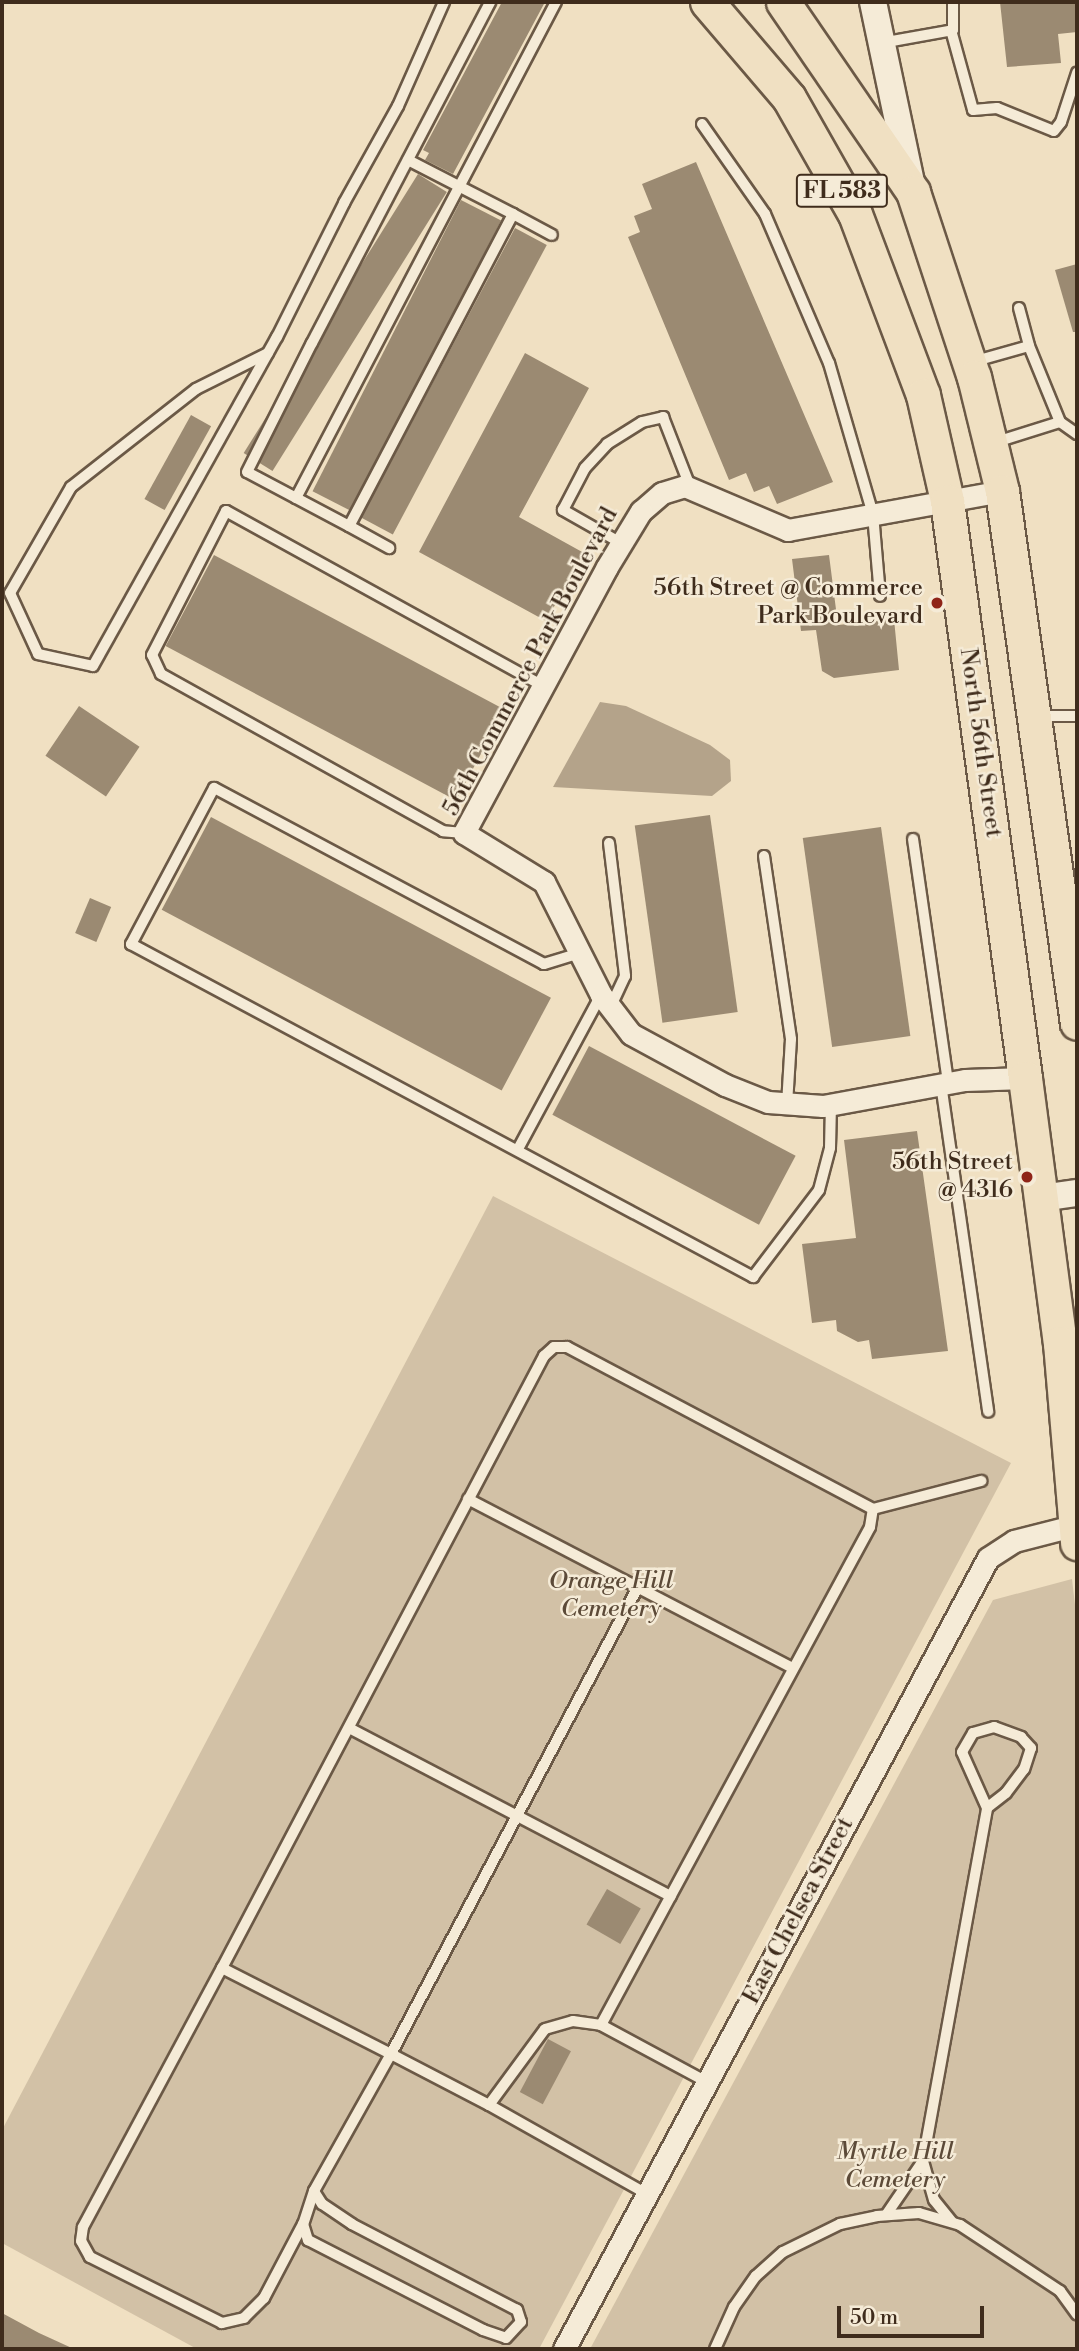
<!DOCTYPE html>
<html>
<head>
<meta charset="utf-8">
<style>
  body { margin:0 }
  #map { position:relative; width:1079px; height:2351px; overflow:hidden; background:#f0e0c2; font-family:"Libre Bodoni",serif }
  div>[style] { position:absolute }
  .green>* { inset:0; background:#d2c1a6 }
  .water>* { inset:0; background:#b4a38a }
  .building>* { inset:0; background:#9b8a72; transform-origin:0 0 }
  .roads { filter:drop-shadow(2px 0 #6b5946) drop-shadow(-2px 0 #6b5946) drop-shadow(0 2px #6b5946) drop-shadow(0 -2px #6b5946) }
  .service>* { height:10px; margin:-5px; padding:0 5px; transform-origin:5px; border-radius:5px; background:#f5ebd7 }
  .minor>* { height:21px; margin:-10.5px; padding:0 10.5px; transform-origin:10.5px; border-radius:10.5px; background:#f5ebd7 }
  .tertiary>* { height:26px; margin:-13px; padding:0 13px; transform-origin:13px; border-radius:13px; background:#f5ebd7 }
  .primary>* { height:33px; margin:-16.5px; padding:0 16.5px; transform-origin:16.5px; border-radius:16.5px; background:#f0e0c2 }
  .dots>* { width:19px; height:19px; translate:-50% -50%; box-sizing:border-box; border:4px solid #f5ebd7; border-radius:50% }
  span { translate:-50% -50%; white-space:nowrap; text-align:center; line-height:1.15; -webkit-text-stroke:5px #f5ebd7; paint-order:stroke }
  .shield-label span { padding:2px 5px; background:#f5ebd7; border:2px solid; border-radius:5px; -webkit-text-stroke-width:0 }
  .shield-label { font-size:23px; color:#3f2c1c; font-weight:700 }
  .poi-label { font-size:24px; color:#3f2c1c }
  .right { translate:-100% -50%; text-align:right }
  .street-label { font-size:24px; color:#3f2c1c }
  .park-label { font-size:24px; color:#5c4a38; font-style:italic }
  .frame { position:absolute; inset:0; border:4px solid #3f2c1c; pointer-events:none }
  .scale { position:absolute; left:837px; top:2306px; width:147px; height:32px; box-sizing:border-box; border:4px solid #3f2c1c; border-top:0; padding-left:9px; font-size:21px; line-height:24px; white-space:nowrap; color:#3f2c1c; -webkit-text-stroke:5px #f5ebd7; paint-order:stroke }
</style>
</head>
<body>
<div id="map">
  <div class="green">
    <i style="clip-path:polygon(493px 1196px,1011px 1463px,539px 2349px,197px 2349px,2px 2243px,2px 2130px)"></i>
    <i style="clip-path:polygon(1072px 1579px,1077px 1622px,1077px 2349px,590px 2349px,993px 1600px)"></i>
  </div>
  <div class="water">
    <i style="clip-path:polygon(600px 702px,626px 706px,710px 745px,730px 760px,731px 781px,712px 796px,553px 787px)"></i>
  </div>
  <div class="building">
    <i style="clip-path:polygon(502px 2px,545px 2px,453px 174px,425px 160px,429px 153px,423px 150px)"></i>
    <i style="clip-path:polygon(1000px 2px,1077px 2px,1077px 32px,1058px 34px,1061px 63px,1007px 67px)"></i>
    <i style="clip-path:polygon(696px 162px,833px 482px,777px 504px,769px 486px,754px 492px,746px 473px,729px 480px,628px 237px,640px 232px,634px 216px,652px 209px,642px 184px)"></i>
    <i style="left:418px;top:174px;width:34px;height:329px;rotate:32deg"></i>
    <i style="left:461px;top:200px;width:45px;height:327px;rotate:27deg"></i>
    <i style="left:515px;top:228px;width:36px;height:328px;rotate:28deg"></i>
    <i style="clip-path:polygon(1077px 264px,1077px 332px,1073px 332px,1055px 270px)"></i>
    <i style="clip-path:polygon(525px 353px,589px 388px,519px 517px,584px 553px,546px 621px,419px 552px)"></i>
    <i style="left:191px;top:415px;width:23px;height:96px;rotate:29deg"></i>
    <i style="left:214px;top:555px;width:329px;height:103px;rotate:28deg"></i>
    <i style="clip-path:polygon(829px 555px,838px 625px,894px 619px,899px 670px,834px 678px,822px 671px,816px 630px,801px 631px,792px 559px)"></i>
    <i style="left:79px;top:706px;width:73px;height:60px;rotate:34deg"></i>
    <i style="left:710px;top:815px;width:199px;height:76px;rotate:82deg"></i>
    <i style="left:211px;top:817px;width:385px;height:105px;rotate:28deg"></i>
    <i style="left:881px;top:827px;width:211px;height:79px;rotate:82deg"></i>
    <i style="left:90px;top:898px;width:23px;height:38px;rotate:23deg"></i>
    <i style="left:589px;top:1046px;width:234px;height:78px;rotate:28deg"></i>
    <i style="clip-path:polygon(917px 1131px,948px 1351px,872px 1359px,869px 1340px,858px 1342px,837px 1331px,836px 1320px,812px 1323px,802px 1244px,856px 1238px,844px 1140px)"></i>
    <i style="left:607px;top:1889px;width:39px;height:41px;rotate:30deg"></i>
    <i style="left:548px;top:2039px;width:26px;height:60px;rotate:28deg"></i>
    <i style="clip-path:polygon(2px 2313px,39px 2333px,74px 2349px,9px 2349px,2px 2346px)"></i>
  </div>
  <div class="roads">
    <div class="service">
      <i style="left:951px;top:30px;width:83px;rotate:74.6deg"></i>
      <i style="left:973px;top:110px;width:24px;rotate:-5deg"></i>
      <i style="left:997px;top:108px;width:61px;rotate:22deg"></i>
      <i style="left:1054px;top:131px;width:11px;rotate:-52deg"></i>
      <i style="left:1061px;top:122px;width:52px;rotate:-71.9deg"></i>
      <i style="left:881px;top:43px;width:73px;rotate:-10.2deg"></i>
      <i style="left:953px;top:30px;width:28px;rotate:-90deg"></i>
      <i style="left:702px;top:124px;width:110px;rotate:55deg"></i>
      <i style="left:765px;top:214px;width:162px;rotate:66.8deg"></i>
      <i style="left:829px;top:363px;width:157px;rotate:73.8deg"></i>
      <i style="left:873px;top:514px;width:82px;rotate:85.1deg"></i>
      <i style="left:408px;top:160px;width:118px;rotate:27.2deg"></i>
      <i style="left:513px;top:214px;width:352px;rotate:117.7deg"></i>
      <i style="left:349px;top:526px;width:115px;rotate:-152.1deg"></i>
      <i style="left:247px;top:472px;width:144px;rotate:-63.3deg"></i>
      <i style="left:312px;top:343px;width:385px;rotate:-62.4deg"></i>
      <i style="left:513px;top:214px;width:44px;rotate:28.3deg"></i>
      <i style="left:1019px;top:308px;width:39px;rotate:75deg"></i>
      <i style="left:268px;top:353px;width:80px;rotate:153.4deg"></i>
      <i style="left:196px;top:389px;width:159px;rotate:141.9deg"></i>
      <i style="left:71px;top:487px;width:122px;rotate:119.9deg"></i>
      <i style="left:10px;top:593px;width:67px;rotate:65.3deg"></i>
      <i style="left:38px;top:654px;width:56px;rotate:12.3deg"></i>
      <i style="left:93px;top:666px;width:377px;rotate:-60.8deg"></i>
      <i style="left:277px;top:337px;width:150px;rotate:-63.4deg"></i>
      <i style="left:344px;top:203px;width:111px;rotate:-60.9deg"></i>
      <i style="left:398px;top:106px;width:114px;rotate:-66.1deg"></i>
      <i style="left:972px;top:362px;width:59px;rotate:-15.7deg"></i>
      <i style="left:1029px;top:346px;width:82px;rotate:67.8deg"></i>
      <i style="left:1060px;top:422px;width:21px;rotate:35deg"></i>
      <i style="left:993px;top:443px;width:70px;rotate:-17.4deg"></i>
      <i style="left:296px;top:498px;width:560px;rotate:-62.34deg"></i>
      <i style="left:349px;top:526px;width:46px;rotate:28.8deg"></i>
      <i style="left:621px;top:543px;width:67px;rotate:-150.4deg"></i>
      <i style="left:563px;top:510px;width:47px;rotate:-62.4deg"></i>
      <i style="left:585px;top:468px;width:33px;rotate:-47deg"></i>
      <i style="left:607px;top:444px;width:41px;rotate:-32.2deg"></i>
      <i style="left:642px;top:422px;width:22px;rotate:-13deg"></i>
      <i style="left:663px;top:417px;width:77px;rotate:68.7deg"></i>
      <i style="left:1037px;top:716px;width:40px"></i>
      <i style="left:464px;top:833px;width:21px;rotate:-175deg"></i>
      <i style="left:443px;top:831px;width:323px;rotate:-150.9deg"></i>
      <i style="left:161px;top:674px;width:21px;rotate:-115deg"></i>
      <i style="left:152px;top:655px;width:162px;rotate:-62.8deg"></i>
      <i style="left:226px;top:511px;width:362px;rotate:28.9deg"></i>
      <i style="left:913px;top:839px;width:246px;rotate:81.8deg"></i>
      <i style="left:609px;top:843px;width:134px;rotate:83.1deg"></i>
      <i style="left:625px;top:976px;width:35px;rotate:115deg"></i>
      <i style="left:764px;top:856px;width:185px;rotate:81.6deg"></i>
      <i style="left:791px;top:1039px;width:65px;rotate:93.5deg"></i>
      <i style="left:580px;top:953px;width:38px;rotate:163deg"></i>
      <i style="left:544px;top:964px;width:374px;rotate:-151.9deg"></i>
      <i style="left:214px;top:788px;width:177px;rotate:118deg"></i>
      <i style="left:131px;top:944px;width:706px;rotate:28.16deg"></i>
      <i style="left:753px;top:1277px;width:109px;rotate:-52.8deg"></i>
      <i style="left:819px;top:1190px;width:43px;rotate:-75.3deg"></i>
      <i style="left:830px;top:1148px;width:44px;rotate:-88.7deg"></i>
      <i style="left:941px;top:1084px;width:331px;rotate:81.8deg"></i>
      <i style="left:518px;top:1149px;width:175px;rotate:-61.7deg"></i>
      <i style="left:468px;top:1499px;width:365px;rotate:27.5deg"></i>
      <i style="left:349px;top:1728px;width:363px;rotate:27.6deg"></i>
      <i style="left:222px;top:1968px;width:692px;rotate:-62.25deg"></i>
      <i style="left:544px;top:1356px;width:13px;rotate:-42deg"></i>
      <i style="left:554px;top:1347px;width:13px"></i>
      <i style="left:567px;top:1347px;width:346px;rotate:27.9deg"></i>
      <i style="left:873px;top:1509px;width:112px;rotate:-14.5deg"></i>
      <i style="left:601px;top:2025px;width:566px;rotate:-61.62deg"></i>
      <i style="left:870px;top:1527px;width:18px;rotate:-81deg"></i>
      <i style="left:314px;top:2191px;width:35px;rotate:108deg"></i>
      <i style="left:303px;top:2224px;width:17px;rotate:73deg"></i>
      <i style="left:308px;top:2240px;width:197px;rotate:27.2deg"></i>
      <i style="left:483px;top:2330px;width:24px;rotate:19deg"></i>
      <i style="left:506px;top:2338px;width:22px;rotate:-47deg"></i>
      <i style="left:521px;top:2322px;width:13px;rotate:-108deg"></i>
      <i style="left:517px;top:2310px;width:186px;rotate:-152.5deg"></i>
      <i style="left:352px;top:2224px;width:36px;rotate:-146deg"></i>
      <i style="left:322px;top:2204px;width:15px;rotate:-122deg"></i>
      <i style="left:314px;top:2191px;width:157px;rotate:-60.7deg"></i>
      <i style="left:391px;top:2054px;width:110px;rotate:27.5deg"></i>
      <i style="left:647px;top:2194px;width:181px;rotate:-150.6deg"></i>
      <i style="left:489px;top:2105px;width:94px;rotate:-53.6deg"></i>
      <i style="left:545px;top:2029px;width:29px;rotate:-16deg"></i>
      <i style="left:573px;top:2021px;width:28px;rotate:8deg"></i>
      <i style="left:601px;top:2025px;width:120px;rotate:28.3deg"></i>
      <i style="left:886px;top:2215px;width:65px;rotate:-55.6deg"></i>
      <i style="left:952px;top:2222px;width:28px;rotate:-129deg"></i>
      <i style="left:934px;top:2200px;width:41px;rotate:-105.8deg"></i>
      <i style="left:923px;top:2161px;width:359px;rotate:-79.7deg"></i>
      <i style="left:987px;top:1808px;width:61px;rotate:-114.1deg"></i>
      <i style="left:962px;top:1752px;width:22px;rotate:-60deg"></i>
      <i style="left:973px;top:1733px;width:22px;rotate:-16deg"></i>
      <i style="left:994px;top:1727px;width:29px;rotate:20deg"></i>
      <i style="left:1021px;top:1737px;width:15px;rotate:48deg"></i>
      <i style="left:1031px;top:1748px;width:22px;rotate:108deg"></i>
      <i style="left:1024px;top:1769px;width:30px;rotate:127deg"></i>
      <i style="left:1006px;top:1793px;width:24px;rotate:142deg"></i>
      <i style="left:303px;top:2224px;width:84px;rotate:117.8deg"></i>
      <i style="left:264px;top:2298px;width:28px;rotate:135deg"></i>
      <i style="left:244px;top:2318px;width:23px;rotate:167deg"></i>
      <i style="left:222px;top:2323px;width:148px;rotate:-153.4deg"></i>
      <i style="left:90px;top:2257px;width:18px;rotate:-119deg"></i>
      <i style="left:81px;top:2241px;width:14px;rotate:-82deg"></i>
      <i style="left:83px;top:2227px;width:294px;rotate:-61.8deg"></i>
      <i style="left:222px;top:1968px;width:190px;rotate:27deg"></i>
      <i style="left:391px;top:2054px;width:528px;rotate:-62.13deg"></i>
      <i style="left:715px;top:2349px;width:46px;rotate:-65.7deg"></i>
      <i style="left:734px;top:2307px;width:38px;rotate:-55deg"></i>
      <i style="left:756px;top:2276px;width:36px;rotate:-42deg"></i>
      <i style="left:783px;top:2252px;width:64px;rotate:-26.2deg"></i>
      <i style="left:840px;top:2224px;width:38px;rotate:-12deg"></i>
      <i style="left:877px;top:2216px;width:42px;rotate:-4.1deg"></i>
      <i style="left:919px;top:2213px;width:43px;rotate:16.3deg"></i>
      <i style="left:960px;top:2225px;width:120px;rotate:33.4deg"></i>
      <i style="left:1060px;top:2291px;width:29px;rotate:54deg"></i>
    </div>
    <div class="minor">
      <i style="left:1002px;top:491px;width:218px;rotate:169.7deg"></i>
      <i style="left:788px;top:530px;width:112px;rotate:-156.9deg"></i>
      <i style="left:685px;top:486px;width:24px;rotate:163deg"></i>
      <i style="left:662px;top:493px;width:28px;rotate:139deg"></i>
      <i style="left:641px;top:511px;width:66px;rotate:121.3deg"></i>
      <i style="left:607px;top:567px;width:302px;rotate:118.3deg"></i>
      <i style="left:464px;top:833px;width:94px;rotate:31.5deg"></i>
      <i style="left:544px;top:882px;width:127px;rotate:63.2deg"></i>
      <i style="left:601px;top:995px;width:49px;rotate:52.4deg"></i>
      <i style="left:631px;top:1034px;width:107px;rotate:28.5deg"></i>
      <i style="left:725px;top:1085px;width:46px;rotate:21.6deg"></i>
      <i style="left:768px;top:1102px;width:55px;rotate:4.2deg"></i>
      <i style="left:823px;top:1106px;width:144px;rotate:-10.4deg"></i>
      <i style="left:965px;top:1080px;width:60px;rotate:-1.9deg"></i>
      <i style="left:564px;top:2349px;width:897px;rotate:-61.81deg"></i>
      <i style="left:988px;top:1558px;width:31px;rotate:-33deg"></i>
      <i style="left:1014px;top:1541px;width:65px;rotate:-14.3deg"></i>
    </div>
    <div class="tertiary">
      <i style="left:873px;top:2px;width:185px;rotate:78.1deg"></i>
      <i style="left:1041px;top:1198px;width:36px;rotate:-8deg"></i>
    </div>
    <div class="primary">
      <i style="left:707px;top:2px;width:126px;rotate:49.5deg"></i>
      <i style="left:789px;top:98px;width:133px;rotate:60.4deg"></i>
      <i style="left:855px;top:214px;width:193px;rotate:69.4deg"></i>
      <i style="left:923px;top:395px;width:109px;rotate:77.2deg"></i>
      <i style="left:947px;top:501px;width:582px;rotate:82.3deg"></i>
      <i style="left:1025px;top:1078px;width:267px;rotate:82.5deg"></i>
      <i style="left:1060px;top:1343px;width:201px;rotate:85.1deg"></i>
      <i style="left:783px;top:2px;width:230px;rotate:55.6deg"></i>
      <i style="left:913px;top:192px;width:195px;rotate:71.8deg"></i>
      <i style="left:974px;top:377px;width:117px;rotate:76.2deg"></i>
      <i style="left:1002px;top:491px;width:537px;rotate:81.98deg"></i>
    </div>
  </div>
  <div class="dots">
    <i style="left:937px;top:603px;background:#8f2418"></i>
    <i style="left:1027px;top:1177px;background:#8f2418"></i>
  </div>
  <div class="shield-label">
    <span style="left:842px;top:191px">FL 583</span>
  </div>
  <div class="poi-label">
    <span class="right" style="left:923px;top:603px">56th Street @ Commerce<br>Park Boulevard</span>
    <span class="right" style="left:1013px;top:1177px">56th Street<br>@ 4316</span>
  </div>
  <div class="street-label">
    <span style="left:531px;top:662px;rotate:-62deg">56th Commerce Park Boulevard</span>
    <span style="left:980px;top:743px;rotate:82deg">North 56th Street</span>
    <span style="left:799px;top:1911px;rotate:-62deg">East Chelsea Street</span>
  </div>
  <div class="park-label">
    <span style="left:611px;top:1596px">Orange Hill<br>Cemetery</span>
    <span style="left:895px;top:2167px">Myrtle Hill<br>Cemetery</span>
  </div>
  <div class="frame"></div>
  <div class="scale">50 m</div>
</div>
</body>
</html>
